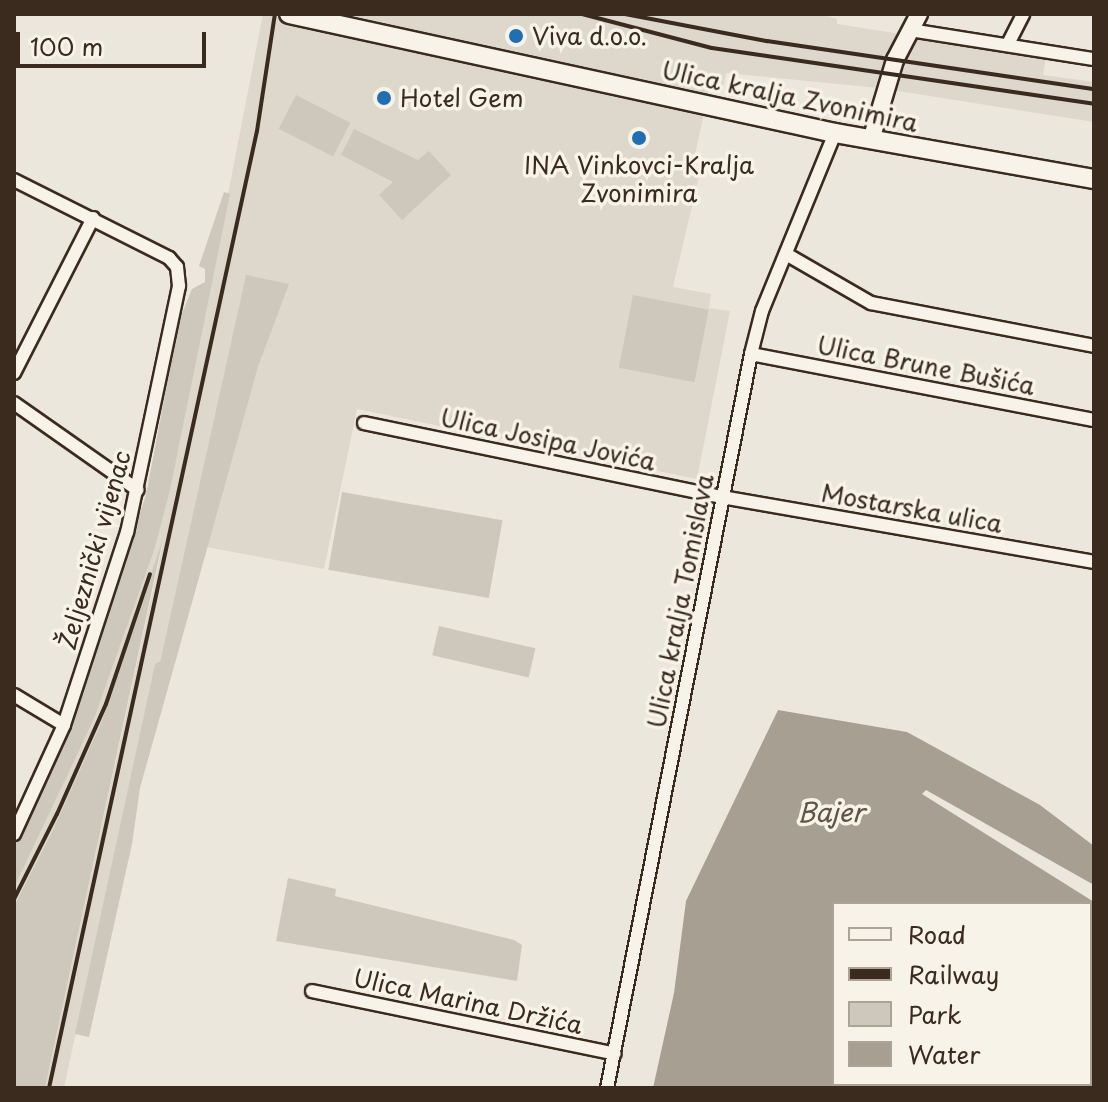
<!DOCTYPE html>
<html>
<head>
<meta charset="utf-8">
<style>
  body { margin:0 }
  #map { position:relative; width:1108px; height:1102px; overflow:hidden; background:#ece7dc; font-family:"Playpen Sans",sans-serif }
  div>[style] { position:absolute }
  .built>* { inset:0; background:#ddd7cc }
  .green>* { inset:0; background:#cec8bc; transform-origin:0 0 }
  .water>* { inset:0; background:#a89f93 }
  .roads { filter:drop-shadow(2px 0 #3b2a1e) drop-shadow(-2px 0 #3b2a1e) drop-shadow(0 2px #3b2a1e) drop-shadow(0 -2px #3b2a1e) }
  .minor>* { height:12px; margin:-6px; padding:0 6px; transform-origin:6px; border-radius:6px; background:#f7f3e8 }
  .tertiary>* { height:16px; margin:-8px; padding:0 8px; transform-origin:8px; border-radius:8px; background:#f7f3e8 }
  .secondary>* { height:18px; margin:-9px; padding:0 9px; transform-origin:9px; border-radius:9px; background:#f7f3e8 }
  .rail>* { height:4px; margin:-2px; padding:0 2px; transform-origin:2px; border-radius:2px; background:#3b2a1e }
  .dots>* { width:22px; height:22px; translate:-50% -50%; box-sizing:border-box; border:4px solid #f7f3e8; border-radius:50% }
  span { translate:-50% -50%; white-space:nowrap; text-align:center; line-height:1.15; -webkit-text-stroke:7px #f7f3e8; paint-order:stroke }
  .poi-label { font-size:24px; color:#3b2a1e }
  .left { translate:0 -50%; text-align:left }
  .street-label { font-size:24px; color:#3b2a1e }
  .water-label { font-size:26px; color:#615347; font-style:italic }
  .frame { position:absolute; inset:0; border:16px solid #3b2a1e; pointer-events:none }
  .legend { position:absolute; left:832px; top:902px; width:260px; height:184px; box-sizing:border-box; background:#f7f3e8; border:2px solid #aca397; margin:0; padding:10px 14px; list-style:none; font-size:24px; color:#3b2a1e }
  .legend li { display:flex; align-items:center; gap:16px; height:40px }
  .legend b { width:40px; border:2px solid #aca397 }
  .scale { position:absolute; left:16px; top:32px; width:190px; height:36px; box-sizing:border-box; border:4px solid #3b2a1e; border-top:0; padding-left:10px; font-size:24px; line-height:28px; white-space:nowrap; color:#3b2a1e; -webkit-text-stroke:6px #f7f3e8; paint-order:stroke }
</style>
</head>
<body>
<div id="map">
  <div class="built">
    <i style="clip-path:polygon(263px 14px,820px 14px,837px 19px,837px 24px,1046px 57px,1043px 75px,1094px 82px,1094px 122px,879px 88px,726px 73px,722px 92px,709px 90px,691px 173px,699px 176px,673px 287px,711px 294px,709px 308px,730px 311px,697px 479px,357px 409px,324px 569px,206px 547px,258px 367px,288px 285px,246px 276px,160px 662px,155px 665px,64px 1088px,45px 1088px,164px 539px,101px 723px,52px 832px,14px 906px,14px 888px,94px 719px,154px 551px,179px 446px)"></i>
  </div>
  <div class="green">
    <i style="left:296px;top:95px;width:61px;height:38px;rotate:27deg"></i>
    <i style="clip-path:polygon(354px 129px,418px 160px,429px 151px,451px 175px,402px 220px,379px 195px,393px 182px,341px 155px)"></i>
    <i style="clip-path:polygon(224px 192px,230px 194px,170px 490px,154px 551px,94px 719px,14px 888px,14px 848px,68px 727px,146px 495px,179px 321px,192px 289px,205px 282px,205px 269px,199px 266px)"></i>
    <i style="clip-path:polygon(246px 275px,289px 284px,258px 367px,140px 788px,132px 844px,89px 1037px,75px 1034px,155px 664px,160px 662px)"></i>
    <i style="left:633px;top:295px;width:77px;height:74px;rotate:11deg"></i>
    <i style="left:342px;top:492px;width:163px;height:79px;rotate:10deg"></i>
    <i style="clip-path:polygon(163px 539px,45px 1088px,14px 1088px,14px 906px,52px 832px,101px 723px)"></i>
    <i style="left:439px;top:626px;width:99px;height:30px;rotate:13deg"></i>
    <i style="clip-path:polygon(288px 878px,336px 889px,335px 896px,514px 940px,522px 945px,517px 981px,276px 941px)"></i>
  </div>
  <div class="water">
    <i style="clip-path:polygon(evenodd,778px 710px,907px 732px,1040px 805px,1094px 846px,1094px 885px,926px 790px,922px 794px,1094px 902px,1094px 1088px,653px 1088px,674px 993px,686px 901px,778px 710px,834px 904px,1090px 904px,1090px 1084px,834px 1084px,834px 904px)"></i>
  </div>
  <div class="roads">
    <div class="minor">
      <i style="left:910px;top:30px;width:186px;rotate:9deg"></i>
      <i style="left:1008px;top:44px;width:34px;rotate:-63deg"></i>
      <i style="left:14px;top:180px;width:174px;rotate:26.7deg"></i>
      <i style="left:169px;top:258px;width:12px;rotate:48deg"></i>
      <i style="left:177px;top:267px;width:19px;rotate:84deg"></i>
      <i style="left:179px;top:286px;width:251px;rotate:101.9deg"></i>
      <i style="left:127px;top:532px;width:203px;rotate:108.1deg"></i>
      <i style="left:64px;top:725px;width:120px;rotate:114.6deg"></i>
      <i style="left:786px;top:254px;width:98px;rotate:30deg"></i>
      <i style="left:871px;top:303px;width:227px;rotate:10.9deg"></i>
      <i style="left:751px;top:354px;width:349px;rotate:10.9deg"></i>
      <i style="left:14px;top:373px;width:174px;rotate:-63deg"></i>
      <i style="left:14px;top:403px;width:151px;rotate:35.1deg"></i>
      <i style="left:364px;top:423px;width:366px;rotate:11.7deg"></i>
      <i style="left:722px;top:497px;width:378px;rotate:9.9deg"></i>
      <i style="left:14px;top:695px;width:58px;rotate:31deg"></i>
      <i style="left:312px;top:991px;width:309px;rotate:11.7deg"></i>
      <i style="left:607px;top:1088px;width:748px;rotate:-78.9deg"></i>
      <i style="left:751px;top:354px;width:44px;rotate:-75.7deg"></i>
      <i style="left:762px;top:311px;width:192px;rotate:-67.7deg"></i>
    </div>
    <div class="tertiary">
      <i style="left:871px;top:140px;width:84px;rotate:-73.3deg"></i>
      <i style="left:895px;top:60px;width:52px;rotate:-62.4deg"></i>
    </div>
    <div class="secondary">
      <i style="left:289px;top:14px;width:559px;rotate:12.3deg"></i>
      <i style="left:835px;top:133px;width:263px;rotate:10.1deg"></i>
    </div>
  </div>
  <div class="rail">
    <i style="left:582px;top:14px;width:134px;rotate:14.7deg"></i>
    <i style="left:712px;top:48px;width:386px;rotate:8.3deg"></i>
    <i style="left:625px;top:14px;width:145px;rotate:10.8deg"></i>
    <i style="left:767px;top:41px;width:331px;rotate:8.4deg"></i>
    <i style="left:14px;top:899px;width:95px;rotate:-63.2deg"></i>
    <i style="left:57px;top:814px;width:120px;rotate:-66deg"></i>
    <i style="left:106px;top:704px;width:137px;rotate:-71.3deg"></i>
    <i style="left:49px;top:1088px;width:979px;rotate:-77.74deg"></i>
    <i style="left:257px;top:131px;width:118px;rotate:-81.3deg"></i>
  </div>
  <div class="dots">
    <i style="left:516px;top:36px;background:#1f6fb2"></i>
    <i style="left:384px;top:98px;background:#1f6fb2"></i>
    <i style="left:639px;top:138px;background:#1f6fb2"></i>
  </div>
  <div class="poi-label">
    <span class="left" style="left:532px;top:36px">Viva d.o.o.</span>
    <span class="left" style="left:400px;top:98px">Hotel Gem</span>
    <span style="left:639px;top:179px">INA Vinkovci-Kralja<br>Zvonimira</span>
  </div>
  <div class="street-label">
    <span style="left:790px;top:96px;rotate:12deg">Ulica kralja Zvonimira</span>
    <span style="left:926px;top:365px;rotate:11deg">Ulica Brune Bušića</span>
    <span style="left:548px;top:439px;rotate:12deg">Ulica Josipa Jovića</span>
    <span style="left:912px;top:508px;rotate:10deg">Mostarska ulica</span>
    <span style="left:94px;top:550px;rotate:-74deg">Željeznički vijenac</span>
    <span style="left:680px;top:601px;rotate:-79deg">Ulica kralja Tomislava</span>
    <span style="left:468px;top:1001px;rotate:12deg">Ulica Marina Držića</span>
  </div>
  <div class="water-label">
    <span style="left:831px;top:812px">Bajer</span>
  </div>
  <div class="frame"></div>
  <ul class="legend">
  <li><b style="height:10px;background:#f7f3e8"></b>Road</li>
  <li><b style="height:10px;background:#3b2a1e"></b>Railway</li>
  <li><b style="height:22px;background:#cec8bc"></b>Park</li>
  <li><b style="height:22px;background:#a89f93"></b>Water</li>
  </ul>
  <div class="scale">100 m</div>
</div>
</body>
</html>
